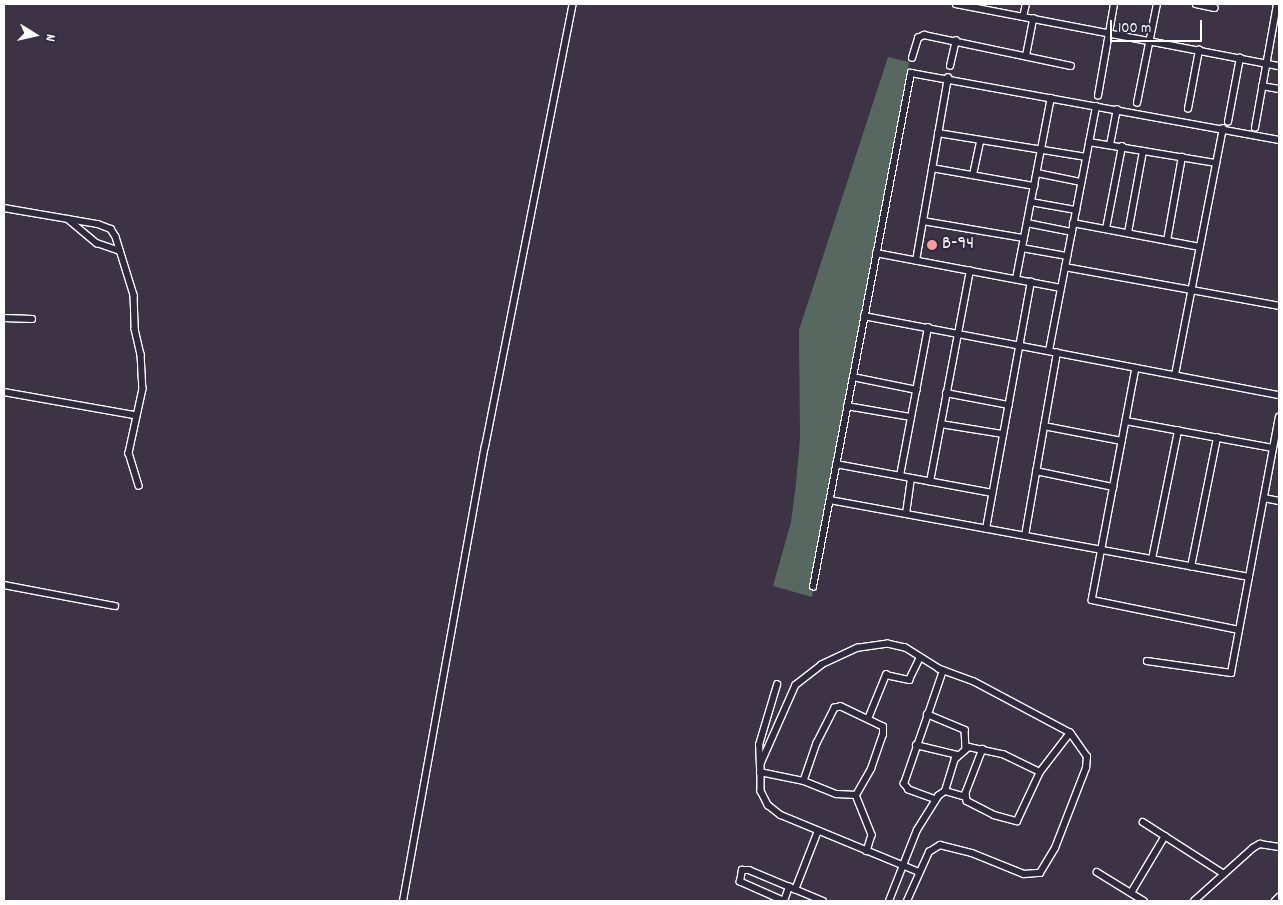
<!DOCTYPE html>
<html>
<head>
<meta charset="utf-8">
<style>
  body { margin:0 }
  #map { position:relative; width:1283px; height:905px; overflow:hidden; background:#3c3444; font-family:Dekko,sans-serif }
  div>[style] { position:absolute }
  .green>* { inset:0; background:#566860 }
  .roads { filter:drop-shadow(1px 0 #fff) drop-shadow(-1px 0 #fff) drop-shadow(0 1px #fff) drop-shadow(0 -1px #fff) }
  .minor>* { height:5.5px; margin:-2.75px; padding:0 2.75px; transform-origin:2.75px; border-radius:2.75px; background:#2f2a3d }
  .dots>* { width:14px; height:14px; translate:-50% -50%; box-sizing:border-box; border:2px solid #2f2a3d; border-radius:50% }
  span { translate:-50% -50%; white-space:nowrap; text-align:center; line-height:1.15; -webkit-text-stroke:4.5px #2f2a3d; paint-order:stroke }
  .poi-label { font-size:19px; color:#fff }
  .left { translate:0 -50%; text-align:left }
  .frame { position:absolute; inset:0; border:5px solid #fff; pointer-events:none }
  .north { position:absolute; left:10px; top:10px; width:50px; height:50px; -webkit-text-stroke:4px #2f2a3d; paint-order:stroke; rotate:100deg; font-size:14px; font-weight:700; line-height:20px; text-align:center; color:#fff }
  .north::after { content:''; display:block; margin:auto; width:18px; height:22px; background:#fff; clip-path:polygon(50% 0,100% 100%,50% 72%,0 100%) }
  .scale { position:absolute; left:1110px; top:20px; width:92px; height:22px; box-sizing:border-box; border:2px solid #fff; border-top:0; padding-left:6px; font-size:15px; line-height:18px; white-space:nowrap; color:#fff; -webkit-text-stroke:4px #2f2a3d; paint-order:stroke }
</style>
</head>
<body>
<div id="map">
  <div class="green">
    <i style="clip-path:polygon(888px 57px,909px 62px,812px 597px,773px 586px,791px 522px,796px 483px,800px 439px,799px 330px)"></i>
  </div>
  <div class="roads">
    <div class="minor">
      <i style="left:956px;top:4px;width:329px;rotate:10.9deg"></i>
      <i style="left:1196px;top:4px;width:19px;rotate:12deg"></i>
      <i style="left:1023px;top:17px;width:13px;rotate:-77deg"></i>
      <i style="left:1026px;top:56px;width:38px;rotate:-79deg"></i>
      <i style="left:912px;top:58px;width:21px;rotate:-73deg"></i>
      <i style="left:918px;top:38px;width:7px;rotate:-27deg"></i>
      <i style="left:924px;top:35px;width:150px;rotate:11.9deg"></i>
      <i style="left:950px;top:66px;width:26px;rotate:-77deg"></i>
      <i style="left:1262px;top:86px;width:17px;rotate:10deg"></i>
      <i style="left:1098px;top:96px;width:93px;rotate:-80.1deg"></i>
      <i style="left:1137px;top:103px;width:101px;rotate:-78.6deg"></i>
      <i style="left:1188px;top:109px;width:60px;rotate:-79.4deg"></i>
      <i style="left:1228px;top:122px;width:65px;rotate:-79.4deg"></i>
      <i style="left:1255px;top:128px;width:126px;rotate:-79.9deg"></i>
      <i style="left:938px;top:133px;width:150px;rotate:9.2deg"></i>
      <i style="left:1089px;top:142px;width:129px;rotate:9.4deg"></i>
      <i style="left:1110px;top:145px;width:36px;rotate:-79deg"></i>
      <i style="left:932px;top:168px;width:104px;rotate:10deg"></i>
      <i style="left:1037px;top:173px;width:45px;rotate:11.6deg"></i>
      <i style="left:973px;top:175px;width:35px;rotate:-78deg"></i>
      <i style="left:1031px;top:202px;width:46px;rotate:10.1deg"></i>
      <i style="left:4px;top:208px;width:95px;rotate:9.7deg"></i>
      <i style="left:98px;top:224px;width:14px;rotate:21deg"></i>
      <i style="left:111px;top:229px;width:9px;rotate:58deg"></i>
      <i style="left:116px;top:237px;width:61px;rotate:72.8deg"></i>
      <i style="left:134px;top:295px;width:34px;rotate:88deg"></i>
      <i style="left:135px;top:329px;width:26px;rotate:77deg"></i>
      <i style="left:141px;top:354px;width:35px;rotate:87deg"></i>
      <i style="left:143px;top:389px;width:66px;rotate:102.3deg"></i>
      <i style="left:129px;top:453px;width:34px;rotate:73deg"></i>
      <i style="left:68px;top:219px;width:38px;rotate:40deg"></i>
      <i style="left:97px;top:243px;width:24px;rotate:19deg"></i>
      <i style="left:923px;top:221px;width:102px;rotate:9.6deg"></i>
      <i style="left:1027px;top:223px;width:46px;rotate:11.3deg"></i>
      <i style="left:1073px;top:223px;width:129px;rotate:10.7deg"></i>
      <i style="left:1106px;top:229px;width:84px;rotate:-79deg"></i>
      <i style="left:1128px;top:233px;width:83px;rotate:-79.6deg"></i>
      <i style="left:1167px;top:241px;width:85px;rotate:-79.9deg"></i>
      <i style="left:1022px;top:248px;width:46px;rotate:10.1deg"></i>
      <i style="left:876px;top:253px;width:188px;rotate:10.7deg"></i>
      <i style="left:916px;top:261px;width:186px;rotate:-80.1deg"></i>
      <i style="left:1065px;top:267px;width:218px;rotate:10.3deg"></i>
      <i style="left:1016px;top:279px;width:184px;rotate:-79.1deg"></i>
      <i style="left:864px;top:316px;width:422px;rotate:10.8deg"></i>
      <i style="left:4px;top:318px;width:28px;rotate:2deg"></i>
      <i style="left:1049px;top:351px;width:249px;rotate:-79.1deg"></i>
      <i style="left:1136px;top:368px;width:236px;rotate:100.7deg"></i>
      <i style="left:1092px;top:600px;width:150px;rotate:11.5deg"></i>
      <i style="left:1175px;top:375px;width:251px;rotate:-79deg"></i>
      <i style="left:853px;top:377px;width:65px;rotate:11.5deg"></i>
      <i style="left:4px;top:392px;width:133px;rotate:10deg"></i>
      <i style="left:946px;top:393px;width:64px;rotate:10.8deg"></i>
      <i style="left:847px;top:406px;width:65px;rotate:9.8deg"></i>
      <i style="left:1126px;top:421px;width:149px;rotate:10.4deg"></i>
      <i style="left:941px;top:424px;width:63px;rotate:9.2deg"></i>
      <i style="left:1044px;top:426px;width:79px;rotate:10.9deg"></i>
      <i style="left:836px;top:464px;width:159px;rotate:10.5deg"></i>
      <i style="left:1036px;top:471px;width:79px;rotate:11.7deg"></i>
      <i style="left:900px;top:476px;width:151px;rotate:-79.3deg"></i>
      <i style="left:930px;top:482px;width:215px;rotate:-79.3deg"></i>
      <i style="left:1264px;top:498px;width:15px;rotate:11deg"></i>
      <i style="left:830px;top:500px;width:426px;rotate:10.4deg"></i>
      <i style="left:906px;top:514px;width:36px;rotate:-82deg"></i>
      <i style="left:986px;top:529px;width:251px;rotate:-79.7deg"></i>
      <i style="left:1025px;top:536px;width:186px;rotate:-80.1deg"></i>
      <i style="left:1152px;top:559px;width:131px;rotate:-78.5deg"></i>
      <i style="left:1191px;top:567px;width:132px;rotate:-78.6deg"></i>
      <i style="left:4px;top:585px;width:113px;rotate:10.7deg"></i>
      <i style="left:813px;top:587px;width:523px;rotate:-79.21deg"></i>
      <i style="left:911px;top:73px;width:374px;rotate:10.3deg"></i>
      <i style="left:1147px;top:661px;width:85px;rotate:8.1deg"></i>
      <i style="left:1231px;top:673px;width:260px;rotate:-79.4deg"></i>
      <i style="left:927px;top:714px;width:41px;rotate:22.8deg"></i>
      <i style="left:965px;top:730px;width:18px;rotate:87deg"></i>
      <i style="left:868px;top:719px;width:48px;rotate:-67.8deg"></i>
      <i style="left:886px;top:675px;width:24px;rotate:12deg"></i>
      <i style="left:909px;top:680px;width:25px;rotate:-64deg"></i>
      <i style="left:916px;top:745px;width:43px;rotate:13.4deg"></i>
      <i style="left:983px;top:749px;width:47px;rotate:111.1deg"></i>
      <i style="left:966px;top:793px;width:8px;rotate:83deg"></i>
      <i style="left:967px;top:801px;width:30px;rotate:27deg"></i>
      <i style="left:994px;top:815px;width:24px;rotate:15deg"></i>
      <i style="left:1017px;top:821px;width:54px;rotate:-64.9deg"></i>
      <i style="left:1040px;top:772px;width:49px;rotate:-52.4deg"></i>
      <i style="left:760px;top:768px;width:23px;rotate:-92deg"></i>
      <i style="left:759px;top:745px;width:63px;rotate:-73.3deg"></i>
      <i style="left:760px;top:772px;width:45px;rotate:11.6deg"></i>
      <i style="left:804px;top:781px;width:35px;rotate:22deg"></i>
      <i style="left:837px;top:794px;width:19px;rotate:3deg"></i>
      <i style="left:856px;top:795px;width:30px;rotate:-60deg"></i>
      <i style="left:871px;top:769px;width:36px;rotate:-71deg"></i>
      <i style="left:883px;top:735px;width:8px;rotate:-90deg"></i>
      <i style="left:883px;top:727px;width:47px;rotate:-154.5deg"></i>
      <i style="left:841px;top:707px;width:6px;rotate:171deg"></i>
      <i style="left:835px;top:708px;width:39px;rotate:117deg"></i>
      <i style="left:817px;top:743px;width:40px;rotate:108.9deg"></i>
      <i style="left:945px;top:791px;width:34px;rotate:-73deg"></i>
      <i style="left:955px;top:759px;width:18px;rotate:-41deg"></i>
      <i style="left:969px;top:747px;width:35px;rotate:12deg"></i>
      <i style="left:1003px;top:754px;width:41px;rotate:25.9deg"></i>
      <i style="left:856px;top:795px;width:43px;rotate:68.2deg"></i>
      <i style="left:872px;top:835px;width:17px;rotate:107deg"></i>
      <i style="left:936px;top:800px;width:29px;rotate:-160deg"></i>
      <i style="left:909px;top:790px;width:8px;rotate:-130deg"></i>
      <i style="left:904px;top:784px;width:120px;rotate:-71deg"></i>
      <i style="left:1143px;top:822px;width:96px;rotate:32.7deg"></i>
      <i style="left:1097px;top:872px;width:55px;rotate:31.7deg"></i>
      <i style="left:795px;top:890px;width:63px;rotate:-68.7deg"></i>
      <i style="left:1131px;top:893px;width:66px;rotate:-59.2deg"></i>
      <i style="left:403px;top:901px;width:461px;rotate:-79.8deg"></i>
      <i style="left:485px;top:447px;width:452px;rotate:-78.8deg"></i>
      <i style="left:783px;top:901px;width:47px;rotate:-156.2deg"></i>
      <i style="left:740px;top:882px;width:12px;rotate:-81deg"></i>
      <i style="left:742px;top:870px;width:7px"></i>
      <i style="left:749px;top:870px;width:80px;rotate:22.7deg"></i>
      <i style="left:784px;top:901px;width:15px;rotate:-70deg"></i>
      <i style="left:889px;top:901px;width:76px;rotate:-68.5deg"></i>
      <i style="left:917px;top:830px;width:40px;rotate:-58deg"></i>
      <i style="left:938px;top:796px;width:9px;rotate:-36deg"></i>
      <i style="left:945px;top:791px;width:22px;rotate:16deg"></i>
      <i style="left:907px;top:901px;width:54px;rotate:-65.8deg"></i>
      <i style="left:929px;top:852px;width:13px;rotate:-32deg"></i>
      <i style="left:940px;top:845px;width:33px;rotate:14deg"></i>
      <i style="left:972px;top:853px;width:56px;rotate:22deg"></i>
      <i style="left:1024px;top:874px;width:16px;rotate:-4deg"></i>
      <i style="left:1040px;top:873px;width:29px;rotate:-59deg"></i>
      <i style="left:1055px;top:848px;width:86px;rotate:-68.8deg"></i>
      <i style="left:1086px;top:768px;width:11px;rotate:-85deg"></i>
      <i style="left:1087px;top:757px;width:29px;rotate:-125deg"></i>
      <i style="left:1070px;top:733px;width:109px;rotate:-152deg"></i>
      <i style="left:974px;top:682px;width:37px;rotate:-160deg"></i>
      <i style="left:939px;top:669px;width:40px;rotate:-148deg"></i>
      <i style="left:905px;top:648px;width:17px;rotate:-167deg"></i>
      <i style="left:888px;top:644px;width:30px;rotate:172deg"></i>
      <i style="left:858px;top:648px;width:40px;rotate:155deg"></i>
      <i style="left:822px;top:665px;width:33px;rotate:142deg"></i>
      <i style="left:796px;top:685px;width:86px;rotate:113.9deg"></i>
      <i style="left:761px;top:764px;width:27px;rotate:90deg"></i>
      <i style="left:761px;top:791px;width:16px;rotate:63deg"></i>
      <i style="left:768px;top:805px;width:16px;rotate:38deg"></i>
      <i style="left:781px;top:815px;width:149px;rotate:22.4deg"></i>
      <i style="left:1194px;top:901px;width:79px;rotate:-41.9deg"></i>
      <i style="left:1253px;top:848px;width:8px;rotate:-30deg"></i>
      <i style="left:1260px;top:844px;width:19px;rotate:9deg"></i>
      <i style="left:1275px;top:901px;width:6px;rotate:-45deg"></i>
    </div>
  </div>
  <div class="dots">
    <i style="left:932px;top:245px;background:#ff9aa2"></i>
  </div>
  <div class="poi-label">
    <span class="left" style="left:942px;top:245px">B-94</span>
  </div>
  <div class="frame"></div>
  <div class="north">N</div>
  <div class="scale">100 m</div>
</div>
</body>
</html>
